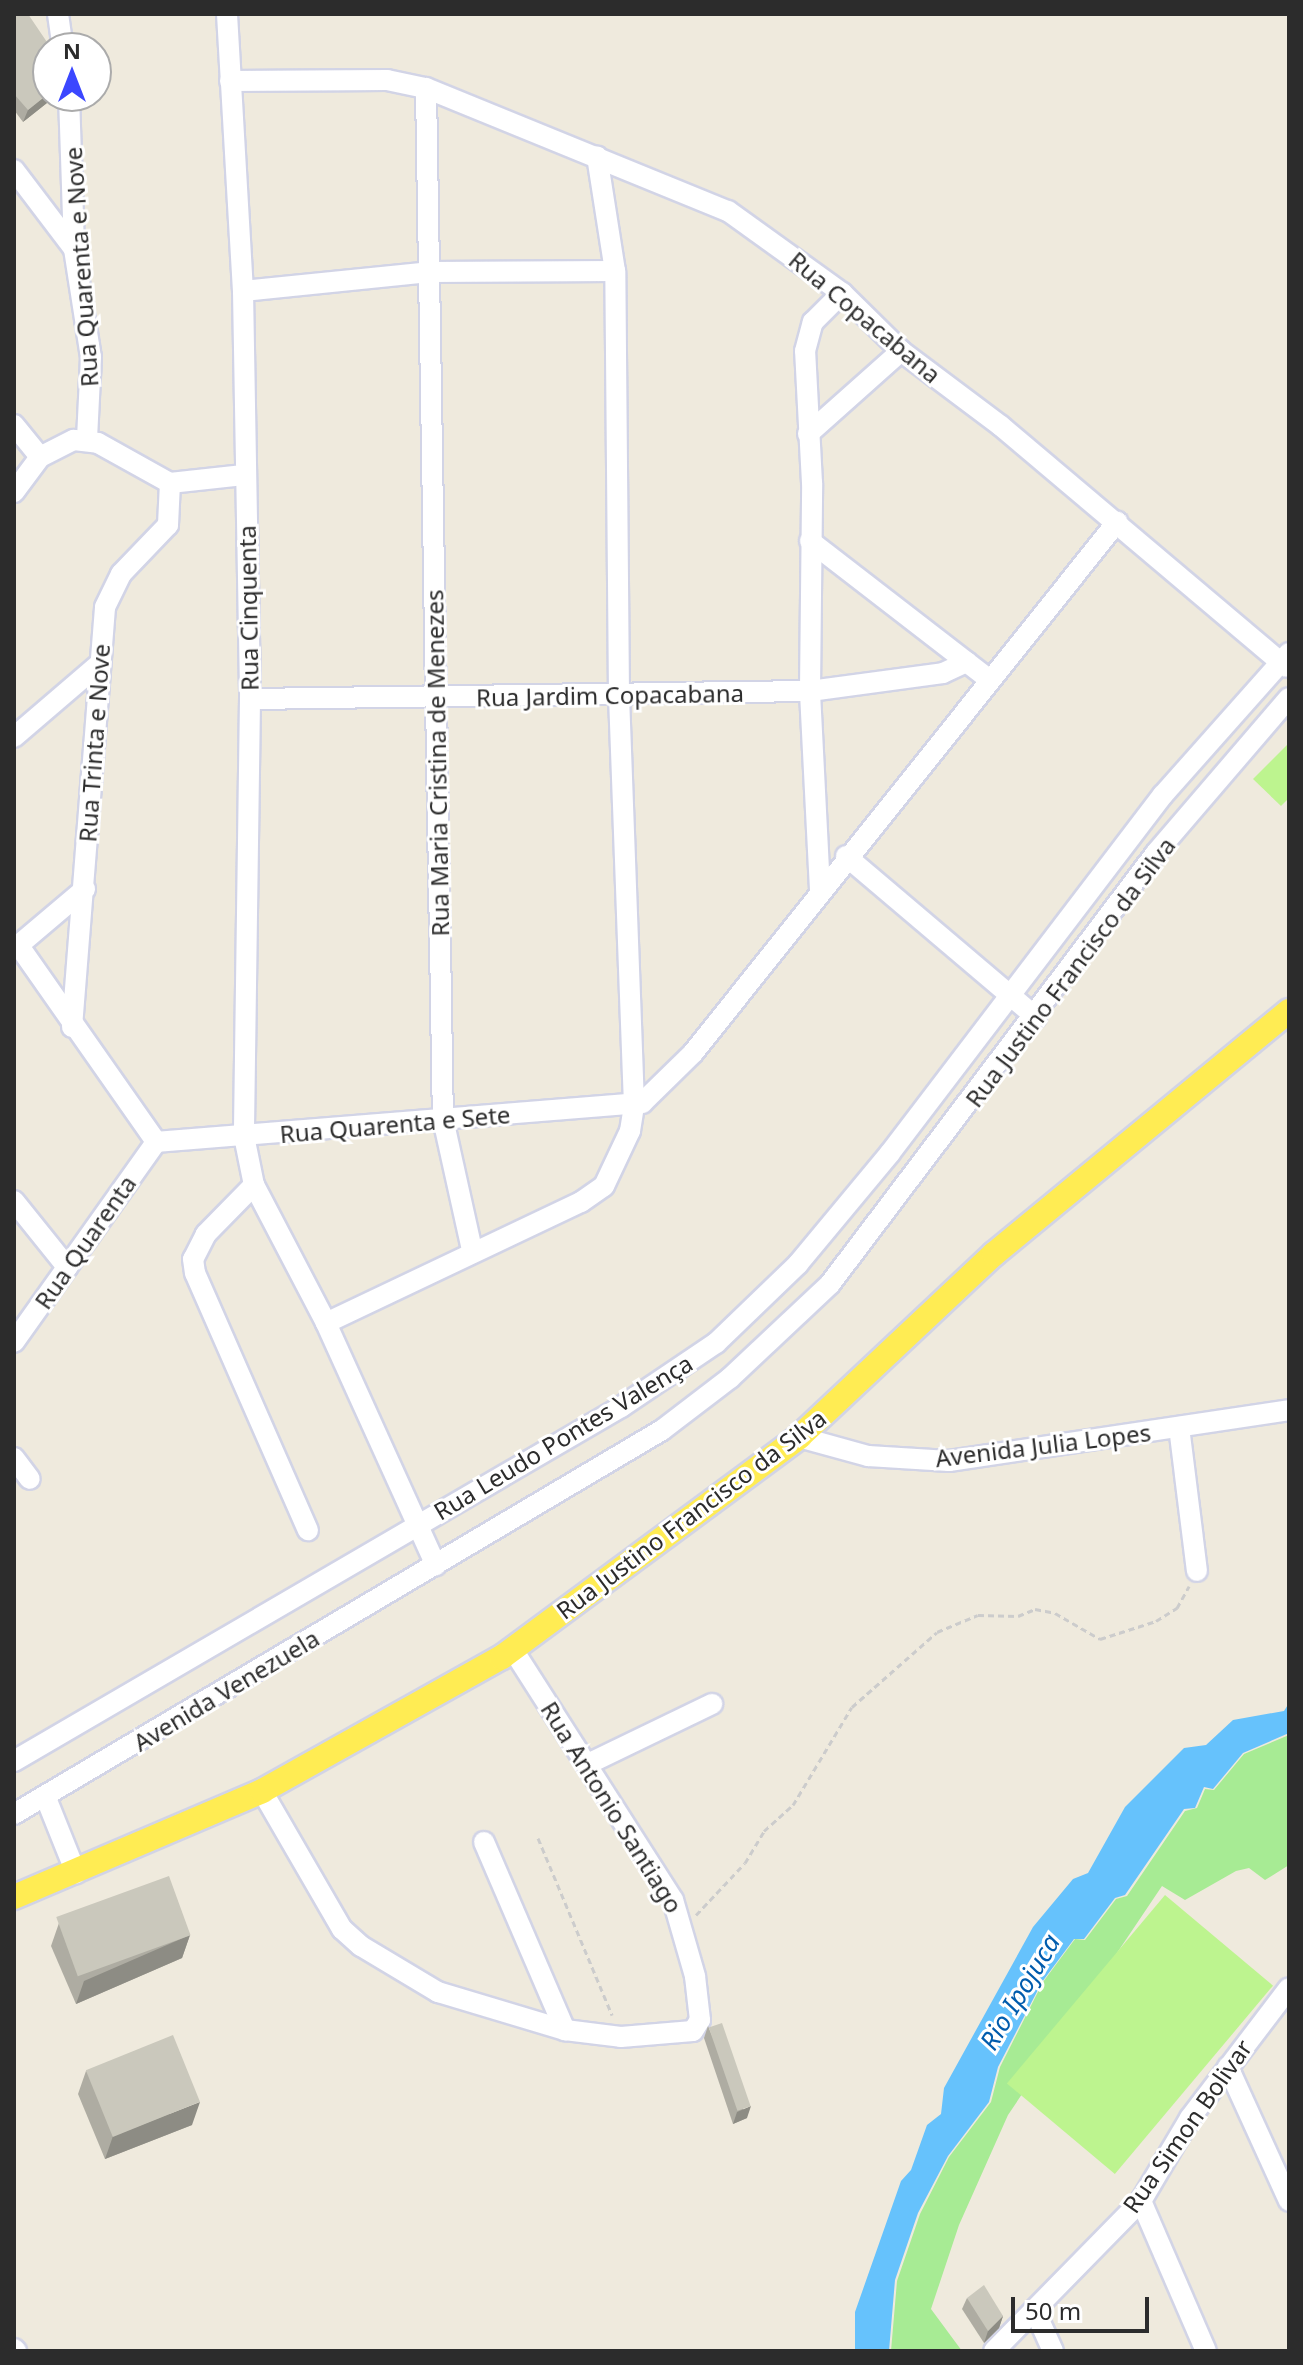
<!DOCTYPE html>
<html>
<head>
<meta charset="utf-8">
<style>
  body { margin:0 }
  #map { position:relative; width:1303px; height:2365px; overflow:hidden; background:#efeadd; font-family:"Noto Sans",sans-serif }
  div>[style] { position:absolute }
  .green>* { inset:0; background:#a7eb94 }
  .pitch>* { inset:0; background:#bdf48f; transform-origin:0 0 }
  .water>* { inset:0; background:#66c2fc }
  .path>* { height:3px; margin-top:-1.5px; transform-origin:0; background:repeating-linear-gradient(90deg,#ccc 0 6px,transparent 0 10px) }
  .roads { filter:drop-shadow(2px 0 #d2d4e6) drop-shadow(-2px 0 #d2d4e6) drop-shadow(0 2px #d2d4e6) drop-shadow(0 -2px #d2d4e6) }
  .minor>* { height:20px; margin:-10px; padding:0 10px; transform-origin:10px; border-radius:10px; background:#fff }
  .major>* { height:24px; margin:-12px; padding:0 12px; transform-origin:12px; border-radius:12px; background:#ffec53 }
  .wall>* { inset:0; background:#aeaca2 }
  .shaded-wall>* { inset:0; background:#8d8c84 }
  .building>* { inset:0; background:#cac8bc; transform-origin:0 0 }
  span { translate:-50% -50%; white-space:nowrap; text-align:center; line-height:1.15; -webkit-text-stroke:6px #fff; paint-order:stroke }
  .street-label { font-size:24px; color:#2c2c2c }
  .water-label { font-size:26px; color:#005cad; font-style:italic }
  .frame { position:absolute; inset:0; border:16px solid #2c2c2c; pointer-events:none }
  .north { position:absolute; left:32px; top:32px; width:80px; height:80px; box-sizing:border-box; background:#fff; border:2px solid #ababab; border-radius:50%; rotate:0deg; font-size:22px; font-weight:700; line-height:32px; text-align:center; color:#2c2c2c }
  .north::after { content:''; display:block; margin:auto; width:28px; height:36px; background:#3b47ff; clip-path:polygon(50% 0,100% 100%,50% 72%,0 100%) }
  .scale { position:absolute; left:1011px; top:2297px; width:138px; height:36px; box-sizing:border-box; border:4px solid #2c2c2c; border-top:0; padding-left:10px; font-size:24px; line-height:28px; white-space:nowrap; color:#2c2c2c; -webkit-text-stroke:6px #fff; paint-order:stroke }
</style>
</head>
<body>
<div id="map">
  <div class="green">
    <i style="clip-path:polygon(1289px 1735px,1289px 1865px,1265px 1880px,1249px 1868px,1236px 1871px,1185px 1900px,1162px 1886px,1008px 2115px,959px 2225px,931px 2309px,962px 2351px,891px 2351px,897px 2281px,920px 2214px,949px 2157px,991px 2102px,1000px 2067px,1043px 1982px,1075px 1939px,1085px 1940px,1116px 1899px,1127px 1896px,1185px 1811px,1197px 1808px,1205px 1789px,1214px 1790px,1244px 1754px)"></i>
  </div>
  <div class="pitch">
    <i style="clip-path:polygon(1289px 743px,1289px 798px,1281px 806px,1253px 779px)"></i>
    <i style="left:1165px;top:1895px;width:141px;height:246px;rotate:40deg"></i>
  </div>
  <div class="water">
    <i style="clip-path:polygon(1289px 1703px,1289px 1733px,1243px 1753px,1213px 1789px,1204px 1787px,1195px 1808px,1184px 1809px,1125px 1895px,1115px 1898px,1084px 1939px,1074px 1939px,1042px 1982px,998px 2067px,989px 2102px,948px 2156px,918px 2213px,895px 2280px,889px 2351px,855px 2351px,855px 2312px,901px 2181px,911px 2170px,927px 2125px,941px 2114px,944px 2088px,1033px 1927px,1073px 1879px,1088px 1873px,1125px 1807px,1184px 1748px,1206px 1745px,1233px 1720px,1284px 1711px)"></i>
  </div>
  <div class="path">
    <i style="left:538px;top:1838px;width:192px;rotate:67.3deg"></i>
    <i style="left:696px;top:1915px;width:71px;rotate:-46.7deg"></i>
    <i style="left:745px;top:1863px;width:37px;rotate:-59deg"></i>
    <i style="left:764px;top:1831px;width:39px;rotate:-42deg"></i>
    <i style="left:793px;top:1805px;width:114px;rotate:-59deg"></i>
    <i style="left:852px;top:1707px;width:113px;rotate:-41.4deg"></i>
    <i style="left:937px;top:1632px;width:44px;rotate:-22.5deg"></i>
    <i style="left:978px;top:1615px;width:40px;rotate:1.4deg"></i>
    <i style="left:1018px;top:1616px;width:18px;rotate:-22deg"></i>
    <i style="left:1035px;top:1609px;width:20px;rotate:11deg"></i>
    <i style="left:1055px;top:1613px;width:52px;rotate:30deg"></i>
    <i style="left:1100px;top:1639px;width:59px;rotate:-17.8deg"></i>
    <i style="left:1156px;top:1621px;width:25px;rotate:-32deg"></i>
    <i style="left:1177px;top:1608px;width:25px;rotate:-61deg"></i>
  </div>
  <div class="roads">
    <div class="minor">
      <i style="left:58px;top:14px;width:34px;rotate:82deg"></i>
      <i style="left:227px;top:14px;width:277px;rotate:86.7deg"></i>
      <i style="left:243px;top:291px;width:408px;rotate:89deg"></i>
      <i style="left:250px;top:699px;width:437px;rotate:90.8deg"></i>
      <i style="left:244px;top:1136px;width:50px;rotate:78.5deg"></i>
      <i style="left:254px;top:1185px;width:69px;rotate:134.4deg"></i>
      <i style="left:206px;top:1234px;width:28px;rotate:117deg"></i>
      <i style="left:193px;top:1259px;width:14px;rotate:82deg"></i>
      <i style="left:195px;top:1273px;width:281px;rotate:66.3deg"></i>
      <i style="left:230px;top:81px;width:157px;rotate:-0.4deg"></i>
      <i style="left:387px;top:80px;width:40px;rotate:12deg"></i>
      <i style="left:426px;top:88px;width:326px;rotate:22.2deg"></i>
      <i style="left:728px;top:211px;width:140px;rotate:35.7deg"></i>
      <i style="left:842px;top:293px;width:83px;rotate:44.5deg"></i>
      <i style="left:901px;top:351px;width:125px;rotate:36.9deg"></i>
      <i style="left:1001px;top:426px;width:373px;rotate:40.2deg"></i>
      <i style="left:426px;top:88px;width:1031px;rotate:89.06deg"></i>
      <i style="left:443px;top:1119px;width:134px;rotate:77.5deg"></i>
      <i style="left:69px;top:96px;width:153px;rotate:88.1deg"></i>
      <i style="left:74px;top:249px;width:109px;rotate:81.1deg"></i>
      <i style="left:91px;top:357px;width:82px;rotate:92.8deg"></i>
      <i style="left:14px;top:170px;width:99px;rotate:52.8deg"></i>
      <i style="left:243px;top:291px;width:187px;rotate:-5.8deg"></i>
      <i style="left:429px;top:272px;width:186px;rotate:-0.3deg"></i>
      <i style="left:14px;top:425px;width:41px;rotate:50.9deg"></i>
      <i style="left:808px;top:434px;width:125px;rotate:-41.7deg"></i>
      <i style="left:14px;top:492px;width:44px;rotate:-53.4deg"></i>
      <i style="left:40px;top:457px;width:38px;rotate:-27deg"></i>
      <i style="left:74px;top:440px;width:24px;rotate:7deg"></i>
      <i style="left:98px;top:443px;width:82px;rotate:29.1deg"></i>
      <i style="left:170px;top:483px;width:74px;rotate:-6.2deg"></i>
      <i style="left:810px;top:541px;width:227px;rotate:37.7deg"></i>
      <i style="left:250px;top:699px;width:560px;rotate:-0.82deg"></i>
      <i style="left:810px;top:691px;width:134px;rotate:-7.7deg"></i>
      <i style="left:943px;top:673px;width:26px;rotate:-25deg"></i>
      <i style="left:14px;top:737px;width:111px;rotate:-40.6deg"></i>
      <i style="left:846px;top:856px;width:249px;rotate:40.3deg"></i>
      <i style="left:820px;top:890px;width:199px;rotate:-92.9deg"></i>
      <i style="left:810px;top:691px;width:208px;rotate:-89.4deg"></i>
      <i style="left:812px;top:483px;width:132px;rotate:-93deg"></i>
      <i style="left:805px;top:351px;width:30px;rotate:-75deg"></i>
      <i style="left:813px;top:322px;width:41px;rotate:-45deg"></i>
      <i style="left:19px;top:946px;width:239px;rotate:55deg"></i>
      <i style="left:14px;top:949px;width:93px;rotate:-40.2deg"></i>
      <i style="left:72px;top:1027px;width:421px;rotate:-85.5deg"></i>
      <i style="left:105px;top:607px;width:37px;rotate:-64deg"></i>
      <i style="left:121px;top:574px;width:68px;rotate:-46.2deg"></i>
      <i style="left:168px;top:525px;width:42px;rotate:-87.3deg"></i>
      <i style="left:156px;top:1142px;width:488px;rotate:-4.6deg"></i>
      <i style="left:642px;top:1103px;width:71px;rotate:-44.4deg"></i>
      <i style="left:693px;top:1053px;width:680px;rotate:-51.39deg"></i>
      <i style="left:254px;top:1185px;width:156px;rotate:62.4deg"></i>
      <i style="left:326px;top:1323px;width:266px;rotate:65.6deg"></i>
      <i style="left:14px;top:1201px;width:85px;rotate:51.2deg"></i>
      <i style="left:326px;top:1323px;width:282px;rotate:-25.4deg"></i>
      <i style="left:581px;top:1202px;width:28px;rotate:-35deg"></i>
      <i style="left:604px;top:1186px;width:61px;rotate:-64.7deg"></i>
      <i style="left:630px;top:1131px;width:26px;rotate:-81deg"></i>
      <i style="left:634px;top:1105px;width:409px;rotate:-92.1deg"></i>
      <i style="left:619px;top:696px;width:425px;rotate:-90.5deg"></i>
      <i style="left:615px;top:271px;width:116px;rotate:-98.9deg"></i>
      <i style="left:14px;top:1342px;width:245px;rotate:-54.6deg"></i>
      <i style="left:1179px;top:1427px;width:145px;rotate:82.9deg"></i>
      <i style="left:799px;top:1437px;width:72px;rotate:15.4deg"></i>
      <i style="left:868px;top:1456px;width:81px;rotate:3.5deg"></i>
      <i style="left:949px;top:1461px;width:344px;rotate:-8.5deg"></i>
      <i style="left:14px;top:1458px;width:26px;rotate:53deg"></i>
      <i style="left:14px;top:1761px;width:703px;rotate:-30.25deg"></i>
      <i style="left:621px;top:1407px;width:115px;rotate:-34deg"></i>
      <i style="left:716px;top:1343px;width:114px;rotate:-43.9deg"></i>
      <i style="left:798px;top:1264px;width:144px;rotate:-50.3deg"></i>
      <i style="left:890px;top:1153px;width:450px;rotate:-52.7deg"></i>
      <i style="left:1163px;top:795px;width:190px;rotate:-48.4deg"></i>
      <i style="left:588px;top:1764px;width:138px;rotate:-25.8deg"></i>
      <i style="left:262px;top:1791px;width:160px;rotate:59.9deg"></i>
      <i style="left:342px;top:1929px;width:25px;rotate:42deg"></i>
      <i style="left:361px;top:1946px;width:90px;rotate:30.9deg"></i>
      <i style="left:438px;top:1992px;width:133px;rotate:16.7deg"></i>
      <i style="left:565px;top:2030px;width:56px;rotate:7.1deg"></i>
      <i style="left:621px;top:2037px;width:72px;rotate:-4.8deg"></i>
      <i style="left:693px;top:2031px;width:13px;rotate:-58deg"></i>
      <i style="left:700px;top:2020px;width:44px;rotate:-96.5deg"></i>
      <i style="left:695px;top:1976px;width:79px;rotate:-106.1deg"></i>
      <i style="left:673px;top:1900px;width:297px;rotate:-122.6deg"></i>
      <i style="left:46px;top:1798px;width:81px;rotate:68.2deg"></i>
      <i style="left:14px;top:1814px;width:753px;rotate:-30.65deg"></i>
      <i style="left:662px;top:1430px;width:86px;rotate:-37.4deg"></i>
      <i style="left:730px;top:1378px;width:137px;rotate:-43.2deg"></i>
      <i style="left:830px;top:1284px;width:540px;rotate:-52.9deg"></i>
      <i style="left:1156px;top:853px;width:204px;rotate:-49.4deg"></i>
      <i style="left:484px;top:1842px;width:205px;rotate:66.7deg"></i>
      <i style="left:1228px;top:2067px;width:147px;rotate:65.5deg"></i>
      <i style="left:1141px;top:2201px;width:163px;rotate:66.6deg"></i>
      <i style="left:1035px;top:2311px;width:44px;rotate:65.8deg"></i>
      <i style="left:14px;top:2349px;width:3px;rotate:45deg"></i>
      <i style="left:994px;top:2351px;width:210px;rotate:-45.6deg"></i>
      <i style="left:1141px;top:2201px;width:96px;rotate:-59.4deg"></i>
      <i style="left:1190px;top:2118px;width:163px;rotate:-52.7deg"></i>
    </div>
    <div class="major">
      <i style="left:14px;top:1897px;width:270px;rotate:-23.1deg"></i>
      <i style="left:262px;top:1791px;width:275px;rotate:-29.2deg"></i>
      <i style="left:502px;top:1657px;width:370px;rotate:-36.5deg"></i>
      <i style="left:799px;top:1437px;width:267px;rotate:-43.2deg"></i>
      <i style="left:994px;top:1254px;width:382px;rotate:-39.5deg"></i>
    </div>
  </div>
  <div class="wall">
    <i style="clip-path:polygon(14px 14px,48px 48px,47px 76px,52px 99px,23px 122px,14px 110px)"></i>
    <i style="clip-path:polygon(59px 1923px,190px 1935px,182px 1958px,76px 2004px,51px 1946px)"></i>
    <i style="clip-path:polygon(708px 2026px,747px 2118px,733px 2124px,704px 2038px)"></i>
    <i style="clip-path:polygon(86px 2071px,192px 2125px,105px 2159px,78px 2094px)"></i>
    <i style="clip-path:polygon(967px 2298px,1003px 2316px,999px 2328px,984px 2343px,962px 2309px)"></i>
  </div>
  <div class="shaded-wall">
    <i style="clip-path:polygon(48px 94px,48px 96px,53px 96px,52px 99px,23px 122px,28px 110px)"></i>
    <i style="clip-path:polygon(190px 1935px,182px 1958px,76px 2004px,84px 1981px)"></i>
    <i style="clip-path:polygon(200px 2102px,192px 2125px,105px 2159px,113px 2136px)"></i>
    <i style="clip-path:polygon(751px 2106px,747px 2118px,733px 2124px,737px 2112px)"></i>
    <i style="clip-path:polygon(1003px 2316px,999px 2328px,984px 2343px,988px 2331px)"></i>
  </div>
  <div class="building">
    <i style="clip-path:polygon(14px 14px,28px 14px,51px 48px,48px 48px,48px 67px,43px 71px,48px 77px,48px 94px,28px 110px,14px 94px,14px 69px,16px 68px,14px 64px)"></i>
    <i style="left:169px;top:1876px;width:63px;height:120px;rotate:70deg"></i>
    <i style="left:722px;top:2023px;width:88px;height:14px;rotate:71deg"></i>
    <i style="left:173px;top:2035px;width:72px;height:94px;rotate:68deg"></i>
    <i style="clip-path:polygon(984px 2285px,1003px 2316px,988px 2331px,967px 2298px)"></i>
  </div>
  <div class="street-label">
    <span style="left:81px;top:267px;rotate:-94deg">Rua Quarenta e Nove</span>
    <span style="left:865px;top:317px;rotate:40deg">Rua Copacabana</span>
    <span style="left:248px;top:608px;rotate:-91deg">Rua Cinquenta</span>
    <span style="left:610px;top:695px;rotate:-1deg">Rua Jardim Copacabana</span>
    <span style="left:94px;top:743px;rotate:-86deg">Rua Trinta e Nove</span>
    <span style="left:437px;top:763px;rotate:-91deg">Rua Maria Cristina de Menezes</span>
    <span style="left:1070px;top:972px;rotate:-53deg">Rua Justino Francisco da Silva</span>
    <span style="left:395px;top:1124px;rotate:-5deg">Rua Quarenta e Sete</span>
    <span style="left:85px;top:1242px;rotate:-55deg">Rua Quarenta</span>
    <span style="left:563px;top:1437px;rotate:-31deg">Rua Leudo Pontes Valença</span>
    <span style="left:1043px;top:1445px;rotate:-7deg">Avenida Julia Lopes</span>
    <span style="left:691px;top:1514px;rotate:-37deg">Rua Justino Francisco da Silva</span>
    <span style="left:226px;top:1690px;rotate:-31deg">Avenida Venezuela</span>
    <span style="left:612px;top:1807px;rotate:58deg">Rua Antonio Santiago</span>
    <span style="left:1187px;top:2126px;rotate:-55deg">Rua Simon Bolivar</span>
  </div>
  <div class="water-label">
    <span style="left:1020px;top:1992px;rotate:-59deg">Rio Ipojuca</span>
  </div>
  <div class="frame"></div>
  <div class="north">N</div>
  <div class="scale">50 m</div>
</div>
</body>
</html>
